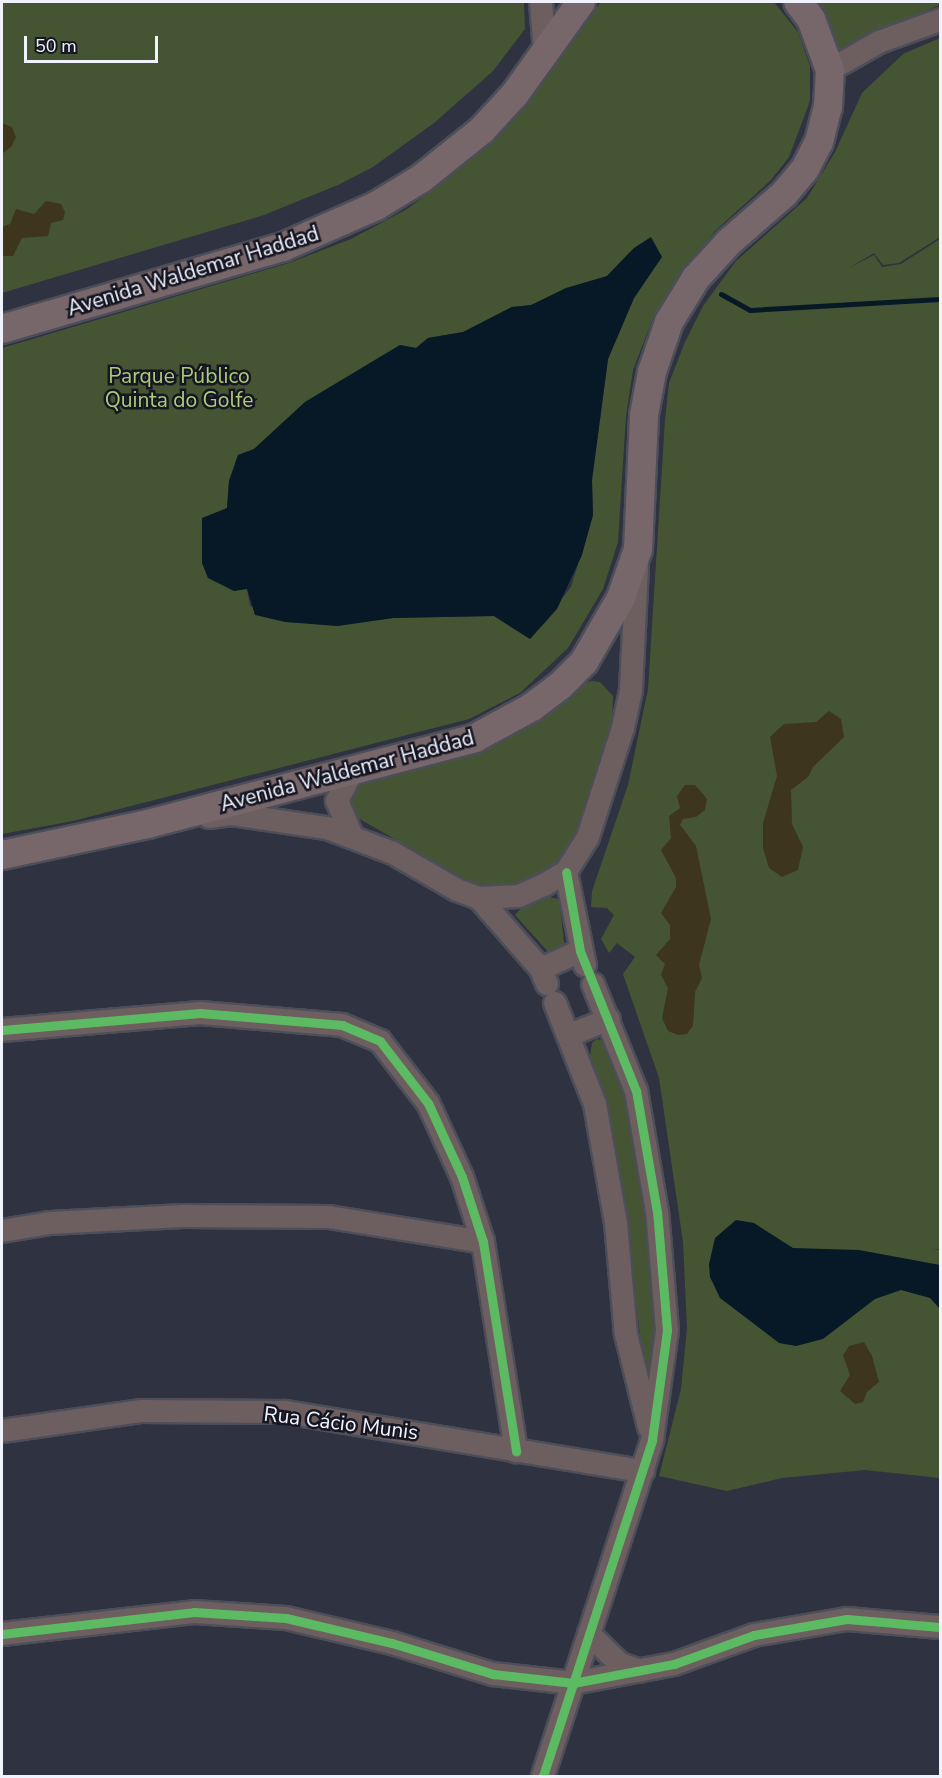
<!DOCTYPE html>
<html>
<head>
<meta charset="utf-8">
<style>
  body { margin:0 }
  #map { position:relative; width:942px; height:1778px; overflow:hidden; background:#2f3240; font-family:"Nunito Sans",sans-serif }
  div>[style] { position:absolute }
  .green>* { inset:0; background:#455533 }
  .sand>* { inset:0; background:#3d351c }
  .water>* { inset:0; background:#071926 }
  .stream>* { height:5px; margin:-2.5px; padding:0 2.5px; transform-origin:2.5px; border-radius:2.5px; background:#071926 }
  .roads { filter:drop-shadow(2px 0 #4c4e59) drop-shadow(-2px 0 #4c4e59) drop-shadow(0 2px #4c4e59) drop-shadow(0 -2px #4c4e59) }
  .minor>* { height:22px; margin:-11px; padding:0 11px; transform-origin:11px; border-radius:11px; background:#6d5e60 }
  .major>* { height:28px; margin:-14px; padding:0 14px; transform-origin:14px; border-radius:14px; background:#78676a }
  .cycleway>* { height:9px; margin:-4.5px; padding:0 4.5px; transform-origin:4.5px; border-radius:4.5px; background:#5cba63 }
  span { translate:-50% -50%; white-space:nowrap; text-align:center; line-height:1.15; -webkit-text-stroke:5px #151622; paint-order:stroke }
  .street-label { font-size:21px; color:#f0f2fc }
  .park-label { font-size:21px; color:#aacd76 }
  .frame { position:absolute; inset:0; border:3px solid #f0f2fc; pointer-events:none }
  .scale { position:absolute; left:24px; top:36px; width:134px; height:27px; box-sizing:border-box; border:3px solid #f0f2fc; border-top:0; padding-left:8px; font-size:18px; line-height:21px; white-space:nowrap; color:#f0f2fc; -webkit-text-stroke:4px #151622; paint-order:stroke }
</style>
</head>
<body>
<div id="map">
  <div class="green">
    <i style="clip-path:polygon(2px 2px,524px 2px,525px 29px,493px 71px,434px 123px,373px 167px,338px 185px,264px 215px,2px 293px)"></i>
    <i style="clip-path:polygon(evenodd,601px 2px,774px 2px,798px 32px,810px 66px,810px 101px,789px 157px,771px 180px,715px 231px,653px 318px,633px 370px,626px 416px,618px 542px,603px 589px,568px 648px,520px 693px,469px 719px,73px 821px,2px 834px,2px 348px,289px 263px,351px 239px,407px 209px,455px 173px,492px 138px,601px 2px,634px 248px,661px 257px,634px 298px,608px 359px,592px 480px,593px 515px,571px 587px,530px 639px,494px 616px,393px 618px,337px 626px,250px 606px,247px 589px,202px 563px,202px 549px,214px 515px,227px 508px,229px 481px,238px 455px,254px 449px,305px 402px,400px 345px,416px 348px,428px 338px,463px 332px,512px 307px,531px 305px,607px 276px,634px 248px)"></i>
    <i style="clip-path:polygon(812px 2px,940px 2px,940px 5px,894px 24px,844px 55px,835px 50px)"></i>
    <i style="clip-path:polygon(940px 38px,940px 237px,899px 263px,883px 265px,874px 253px,847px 269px,874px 255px,882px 267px,901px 264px,940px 239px,940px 1249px,932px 1249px,940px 1250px,940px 1478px,865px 1470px,782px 1478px,727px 1491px,659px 1476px,681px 1389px,687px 1328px,683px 1242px,659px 1078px,623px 974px,635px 957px,617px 943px,609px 953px,601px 939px,614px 915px,607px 908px,591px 907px,592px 891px,628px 785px,648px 689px,665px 420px,669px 383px,685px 342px,703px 306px,736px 261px,807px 198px,835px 152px,862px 93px,903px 54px)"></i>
    <i style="clip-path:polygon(591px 681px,600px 682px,613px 696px,612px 726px,578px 834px,555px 867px,520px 885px,474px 884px,356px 817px,351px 800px,361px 782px)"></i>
    <i style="clip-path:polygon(549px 897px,559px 899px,564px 941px,564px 947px,551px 955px,515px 915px,521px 908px)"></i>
    <i style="clip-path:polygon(597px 1039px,608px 1042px,623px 1085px,644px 1185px,657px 1348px,647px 1392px,621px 1180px,590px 1056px,592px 1043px)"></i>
  </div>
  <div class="sand">
    <i style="clip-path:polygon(2px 123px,12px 127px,16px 137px,11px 147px,3px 153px)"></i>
    <i style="clip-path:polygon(46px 201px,61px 204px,65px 212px,63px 220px,51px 223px,48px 236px,22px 238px,13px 256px,2px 256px,2px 227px,10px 224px,16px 209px,34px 214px)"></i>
    <i style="clip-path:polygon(829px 711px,841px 719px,844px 737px,813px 767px,808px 777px,791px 790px,792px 824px,803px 847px,798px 870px,782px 877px,769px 868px,763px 848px,763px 823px,777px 776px,770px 737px,784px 724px,816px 722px)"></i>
    <i style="clip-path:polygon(685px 785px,695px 785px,707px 799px,705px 810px,696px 817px,683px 819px,680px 825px,696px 846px,711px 919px,699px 965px,702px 978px,695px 992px,693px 1026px,687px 1034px,678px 1035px,668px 1031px,662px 1018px,668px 988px,661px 975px,665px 964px,656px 955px,670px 939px,670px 925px,661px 913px,676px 887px,676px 878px,661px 850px,671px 838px,669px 816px,680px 808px,677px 796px)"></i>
    <i style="clip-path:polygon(864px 1342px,872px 1356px,879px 1382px,867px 1392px,863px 1402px,855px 1404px,840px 1391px,850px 1375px,843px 1355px,849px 1346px)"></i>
  </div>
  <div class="water">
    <i style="clip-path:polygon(651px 237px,662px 257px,634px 298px,608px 359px,592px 480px,593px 515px,582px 555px,557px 609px,530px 639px,494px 616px,393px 618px,337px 626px,285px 622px,255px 615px,247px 589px,234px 591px,208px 578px,202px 563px,202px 518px,227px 508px,229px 481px,238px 455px,254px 449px,305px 402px,400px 345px,416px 348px,428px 338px,463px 332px,512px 307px,531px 305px,566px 288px,607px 276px,634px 248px)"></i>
    <i style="clip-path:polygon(736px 1220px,754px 1223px,793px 1248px,859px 1250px,940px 1265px,940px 1309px,930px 1298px,901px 1290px,875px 1299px,823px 1339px,796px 1346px,779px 1343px,720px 1298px,710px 1277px,709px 1264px,715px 1238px)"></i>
  </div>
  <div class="stream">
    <i style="left:721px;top:294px;width:33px;rotate:29deg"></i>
    <i style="left:750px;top:310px;width:190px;rotate:-3.3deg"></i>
  </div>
  <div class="roads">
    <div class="minor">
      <i style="left:541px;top:2px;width:51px;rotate:85.5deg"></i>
      <i style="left:830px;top:70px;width:56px;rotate:-29.7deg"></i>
      <i style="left:879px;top:42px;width:65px;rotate:-19.8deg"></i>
      <i style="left:209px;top:817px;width:23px;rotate:-7deg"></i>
      <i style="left:232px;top:814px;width:96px;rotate:8.4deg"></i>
      <i style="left:327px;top:828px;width:71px;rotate:20.7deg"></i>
      <i style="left:393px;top:853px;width:74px;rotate:30deg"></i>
      <i style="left:457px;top:890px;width:23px;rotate:20deg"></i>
      <i style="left:479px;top:898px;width:40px;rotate:-2.9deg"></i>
      <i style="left:519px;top:896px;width:27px;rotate:-24deg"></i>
      <i style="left:544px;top:885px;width:26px;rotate:-31deg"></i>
      <i style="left:566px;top:872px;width:41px;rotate:-57.8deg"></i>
      <i style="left:588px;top:837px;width:114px;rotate:-72.2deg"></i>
      <i style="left:623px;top:728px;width:39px;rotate:-78deg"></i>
      <i style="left:631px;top:690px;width:123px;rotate:-87.2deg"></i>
      <i style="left:352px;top:836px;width:38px;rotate:-113deg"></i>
      <i style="left:337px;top:801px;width:35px;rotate:-63deg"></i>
      <i style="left:566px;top:872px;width:95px;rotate:78.5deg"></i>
      <i style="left:479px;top:898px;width:94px;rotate:48.9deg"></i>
      <i style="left:541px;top:969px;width:16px;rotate:68deg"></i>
      <i style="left:541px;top:969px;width:43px;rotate:-24.8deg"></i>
      <i style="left:555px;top:1003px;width:109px;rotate:68.4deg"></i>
      <i style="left:595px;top:1104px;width:121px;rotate:80deg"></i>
      <i style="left:616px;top:1223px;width:111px;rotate:84.9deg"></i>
      <i style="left:626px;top:1334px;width:96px;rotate:76.1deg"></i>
      <i style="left:2px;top:1030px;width:199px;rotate:-4.9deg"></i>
      <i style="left:200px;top:1013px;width:143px;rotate:4.8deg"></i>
      <i style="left:342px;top:1025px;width:41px;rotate:22.8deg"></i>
      <i style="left:380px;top:1041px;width:78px;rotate:52.3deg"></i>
      <i style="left:428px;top:1103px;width:81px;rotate:65.3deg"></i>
      <i style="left:462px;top:1177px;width:68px;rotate:72.1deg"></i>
      <i style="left:483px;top:1242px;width:212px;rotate:81deg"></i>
      <i style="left:570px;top:1035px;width:42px;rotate:-22.3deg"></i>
      <i style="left:2px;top:1231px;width:49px;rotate:-9.5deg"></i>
      <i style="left:50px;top:1223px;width:133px;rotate:-3deg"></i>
      <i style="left:183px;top:1216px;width:146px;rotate:0.4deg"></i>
      <i style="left:329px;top:1217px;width:156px;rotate:9.2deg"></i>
      <i style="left:2px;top:1431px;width:140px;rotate:-8.2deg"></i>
      <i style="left:141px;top:1411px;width:144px;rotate:0.4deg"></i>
      <i style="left:285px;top:1412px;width:363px;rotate:9.4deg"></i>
      <i style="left:2px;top:1634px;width:193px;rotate:-6.5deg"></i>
      <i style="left:194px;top:1612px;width:92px;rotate:3.7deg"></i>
      <i style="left:286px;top:1618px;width:109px;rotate:13.3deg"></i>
      <i style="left:392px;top:1643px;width:106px;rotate:17.1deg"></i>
      <i style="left:493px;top:1674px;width:81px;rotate:6.4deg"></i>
      <i style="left:573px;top:1683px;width:103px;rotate:-10.7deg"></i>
      <i style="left:674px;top:1664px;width:85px;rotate:-19.9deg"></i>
      <i style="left:754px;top:1635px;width:94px;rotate:-9.8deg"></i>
      <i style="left:847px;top:1619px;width:93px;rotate:4.9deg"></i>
      <i style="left:589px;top:1634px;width:43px;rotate:44.1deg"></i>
      <i style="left:620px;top:1664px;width:21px;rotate:19deg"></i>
      <i style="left:543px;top:1776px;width:353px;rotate:-72deg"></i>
      <i style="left:652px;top:1440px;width:111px;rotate:-82.2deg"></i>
      <i style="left:667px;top:1330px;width:118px;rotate:-94.8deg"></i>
      <i style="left:657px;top:1212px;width:123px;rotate:-99.8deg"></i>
      <i style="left:636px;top:1091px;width:115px;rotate:-111.9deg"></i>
    </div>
    <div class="major">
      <i style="left:2px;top:329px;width:293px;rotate:-16.3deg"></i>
      <i style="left:283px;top:247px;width:102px;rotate:-23.8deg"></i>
      <i style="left:376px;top:206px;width:54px;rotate:-31.3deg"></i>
      <i style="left:422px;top:178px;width:77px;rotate:-38.7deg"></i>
      <i style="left:482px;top:130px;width:49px;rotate:-47.5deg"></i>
      <i style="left:515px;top:94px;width:113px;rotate:-54.3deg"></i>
      <i style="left:2px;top:855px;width:149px;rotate:-12deg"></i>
      <i style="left:148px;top:824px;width:338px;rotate:-14.7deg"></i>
      <i style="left:475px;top:738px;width:65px;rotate:-28.5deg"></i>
      <i style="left:532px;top:707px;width:35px;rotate:-37deg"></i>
      <i style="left:560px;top:686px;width:34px;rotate:-45deg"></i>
      <i style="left:584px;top:662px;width:74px;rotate:-60deg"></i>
      <i style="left:621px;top:598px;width:52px;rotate:-70.9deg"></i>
      <i style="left:638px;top:549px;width:134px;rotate:-87.4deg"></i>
      <i style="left:644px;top:415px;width:44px;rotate:-79.5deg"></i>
      <i style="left:652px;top:372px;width:53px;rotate:-71.2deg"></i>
      <i style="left:669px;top:322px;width:52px;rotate:-58.5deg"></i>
      <i style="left:696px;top:278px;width:49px;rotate:-47.5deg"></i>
      <i style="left:729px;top:242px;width:73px;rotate:-41.1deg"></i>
      <i style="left:784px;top:194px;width:33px;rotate:-50deg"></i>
      <i style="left:805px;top:169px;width:30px;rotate:-63deg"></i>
      <i style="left:819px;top:142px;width:36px;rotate:-76deg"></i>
      <i style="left:828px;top:107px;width:37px;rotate:-87deg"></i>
      <i style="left:830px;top:70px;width:54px;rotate:-110.4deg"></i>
      <i style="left:811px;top:19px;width:21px;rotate:-127deg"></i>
    </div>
  </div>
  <div class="cycleway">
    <i style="left:2px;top:1030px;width:199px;rotate:-4.9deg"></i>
    <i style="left:200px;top:1013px;width:143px;rotate:4.8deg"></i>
    <i style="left:342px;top:1025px;width:41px;rotate:22.8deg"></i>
    <i style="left:380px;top:1041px;width:78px;rotate:52.3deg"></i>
    <i style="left:428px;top:1103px;width:81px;rotate:65.3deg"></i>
    <i style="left:462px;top:1177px;width:68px;rotate:72.1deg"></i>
    <i style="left:483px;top:1242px;width:212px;rotate:81deg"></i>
    <i style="left:2px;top:1634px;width:193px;rotate:-6.5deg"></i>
    <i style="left:194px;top:1612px;width:92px;rotate:3.7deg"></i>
    <i style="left:286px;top:1618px;width:109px;rotate:13.3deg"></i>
    <i style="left:392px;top:1643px;width:106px;rotate:17.1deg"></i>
    <i style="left:493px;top:1674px;width:81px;rotate:6.4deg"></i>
    <i style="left:573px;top:1683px;width:103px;rotate:-10.7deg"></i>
    <i style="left:674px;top:1664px;width:85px;rotate:-19.9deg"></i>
    <i style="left:754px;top:1635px;width:94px;rotate:-9.8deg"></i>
    <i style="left:847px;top:1619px;width:93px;rotate:4.9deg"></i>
    <i style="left:543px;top:1776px;width:353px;rotate:-72deg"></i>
    <i style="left:652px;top:1440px;width:111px;rotate:-82.2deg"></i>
    <i style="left:667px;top:1330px;width:118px;rotate:-94.8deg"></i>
    <i style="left:657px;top:1212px;width:123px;rotate:-99.8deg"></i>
    <i style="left:636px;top:1091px;width:151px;rotate:-111.8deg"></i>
    <i style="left:580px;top:951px;width:80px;rotate:-100deg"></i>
  </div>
  <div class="street-label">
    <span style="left:193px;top:271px;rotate:-17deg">Avenida Waldemar Haddad</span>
    <span style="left:347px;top:771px;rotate:-15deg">Avenida Waldemar Haddad</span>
    <span style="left:341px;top:1423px;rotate:7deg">Rua Cácio Munis</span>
  </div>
  <div class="park-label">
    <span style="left:179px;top:388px">Parque Público<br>Quinta do Golfe</span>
  </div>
  <div class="frame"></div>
  <div class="scale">50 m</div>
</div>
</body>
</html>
